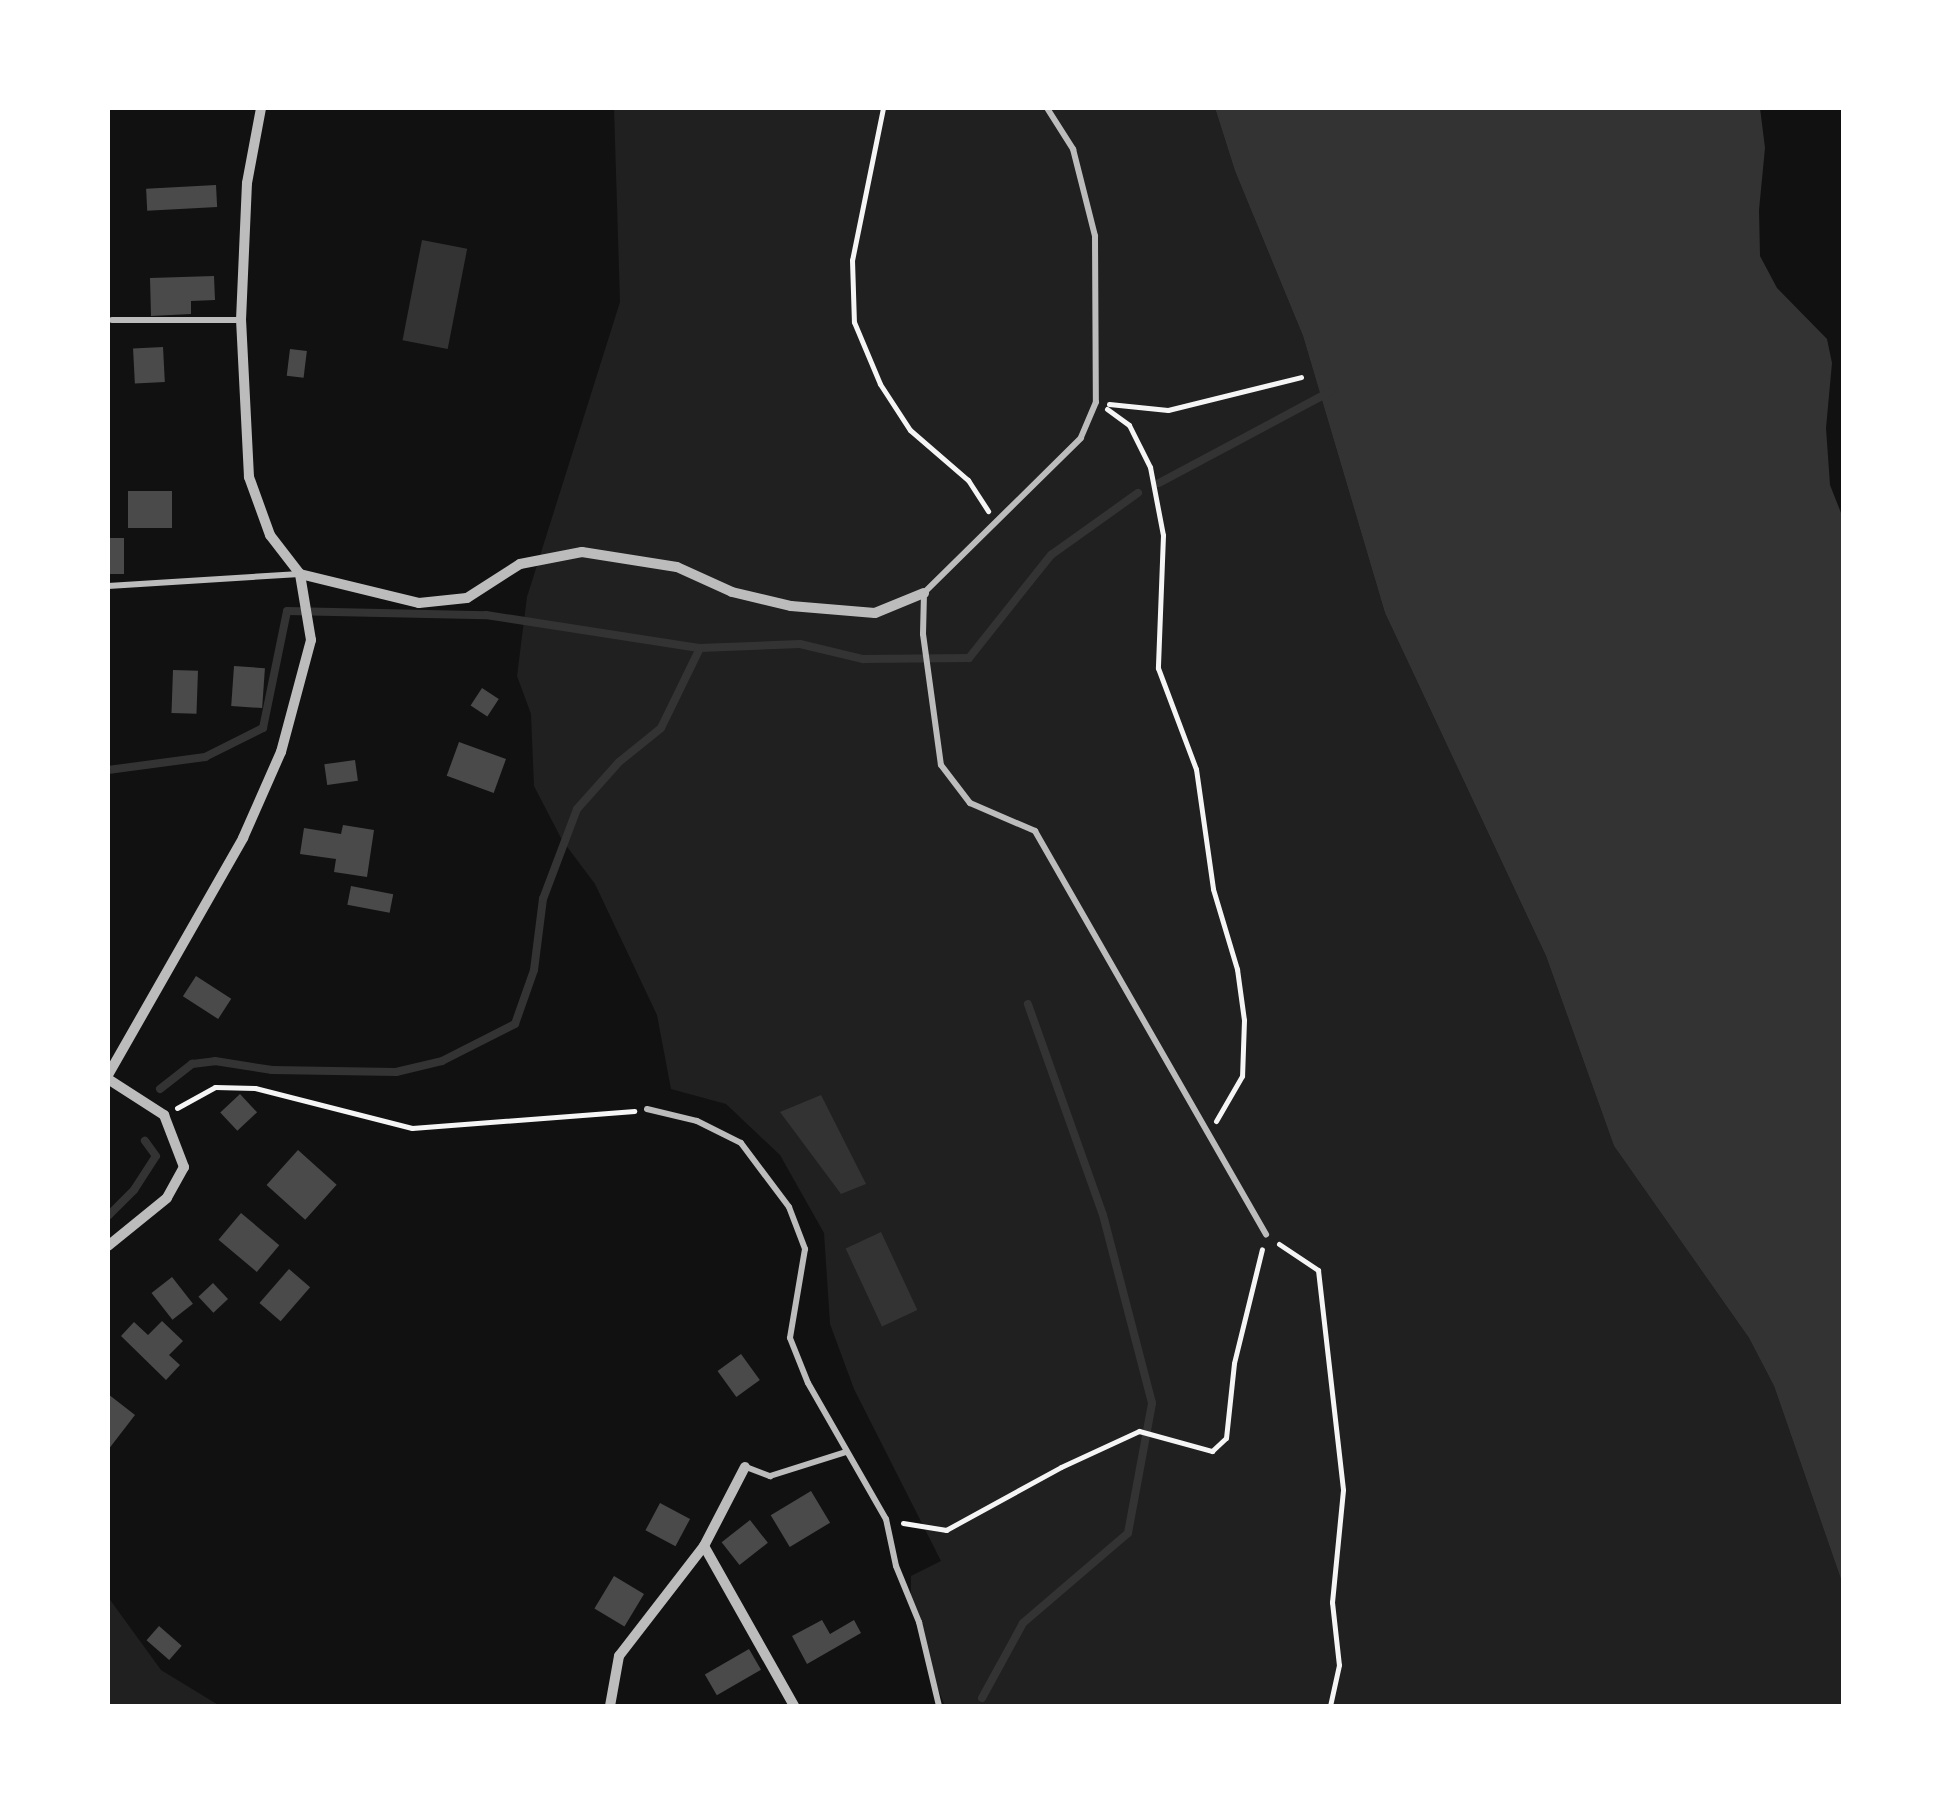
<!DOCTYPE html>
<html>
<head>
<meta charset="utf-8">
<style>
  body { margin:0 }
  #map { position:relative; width:1951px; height:1814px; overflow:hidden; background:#111; font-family:"Fira Sans Condensed",sans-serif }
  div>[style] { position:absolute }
  .green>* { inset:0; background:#202020 }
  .water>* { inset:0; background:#333; transform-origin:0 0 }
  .stream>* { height:8px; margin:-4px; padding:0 4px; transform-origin:4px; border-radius:4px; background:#333 }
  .building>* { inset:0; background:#4a4a4a; transform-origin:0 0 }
  .path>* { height:5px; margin:-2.5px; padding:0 2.5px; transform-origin:2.5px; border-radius:2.5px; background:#f5f5f5 }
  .service>* { height:6px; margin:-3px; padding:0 3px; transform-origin:3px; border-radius:3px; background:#bcbcbc }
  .minor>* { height:10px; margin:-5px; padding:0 5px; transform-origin:5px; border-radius:5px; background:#bcbcbc }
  span { translate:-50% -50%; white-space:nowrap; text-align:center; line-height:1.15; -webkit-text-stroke:10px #fff; paint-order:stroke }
  .frame { position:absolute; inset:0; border:110px solid #fff; pointer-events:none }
</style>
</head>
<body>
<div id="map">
  <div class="green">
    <i style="clip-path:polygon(614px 108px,1215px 108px,1235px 171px,1303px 336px,1385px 613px,1546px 956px,1614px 1146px,1749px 1338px,1774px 1386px,1843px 1585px,1843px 1706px,945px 1706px,926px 1660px,911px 1601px,911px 1576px,941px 1561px,854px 1389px,830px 1324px,824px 1233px,780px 1155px,726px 1104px,671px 1089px,657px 1015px,595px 884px,562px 840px,534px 786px,531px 714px,517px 676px,527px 597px,620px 302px)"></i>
    <i style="clip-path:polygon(108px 1597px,161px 1670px,220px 1706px,108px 1706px)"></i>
  </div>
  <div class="water">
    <i style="clip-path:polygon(1215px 108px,1760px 108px,1765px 148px,1759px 210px,1760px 256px,1777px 288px,1827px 339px,1832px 363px,1826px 428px,1830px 485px,1843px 518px,1843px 1585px,1774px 1386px,1749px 1338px,1614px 1146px,1546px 956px,1385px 613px,1303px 336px,1235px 171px)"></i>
    <i style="left:422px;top:240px;width:46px;height:102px;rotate:11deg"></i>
    <i style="clip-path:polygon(821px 1095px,866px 1184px,841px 1194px,780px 1112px)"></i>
    <i style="left:881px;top:1232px;width:86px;height:39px;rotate:65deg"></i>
  </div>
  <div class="stream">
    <i style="left:1159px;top:483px;width:195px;rotate:-28.1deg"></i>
    <i style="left:108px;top:770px;width:98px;rotate:-7.6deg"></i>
    <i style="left:205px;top:757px;width:65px;rotate:-26.6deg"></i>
    <i style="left:263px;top:728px;width:119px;rotate:-78.4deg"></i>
    <i style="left:287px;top:611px;width:199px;rotate:1.2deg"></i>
    <i style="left:486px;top:615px;width:217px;rotate:8.8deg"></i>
    <i style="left:700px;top:648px;width:100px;rotate:-2.3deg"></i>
    <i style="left:800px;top:644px;width:65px;rotate:13.4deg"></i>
    <i style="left:863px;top:659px;width:106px;rotate:-0.5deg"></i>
    <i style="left:969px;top:658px;width:132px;rotate:-51.5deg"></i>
    <i style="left:1051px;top:555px;width:107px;rotate:-35.5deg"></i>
    <i style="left:160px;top:1089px;width:41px;rotate:-38deg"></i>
    <i style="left:192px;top:1064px;width:23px;rotate:-7deg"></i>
    <i style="left:215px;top:1061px;width:58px;rotate:9deg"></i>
    <i style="left:272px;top:1070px;width:124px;rotate:0.9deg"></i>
    <i style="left:396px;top:1072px;width:47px;rotate:-13.4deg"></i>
    <i style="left:442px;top:1061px;width:82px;rotate:-26.9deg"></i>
    <i style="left:515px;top:1024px;width:57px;rotate:-70.6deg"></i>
    <i style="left:534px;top:970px;width:72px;rotate:-82.8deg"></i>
    <i style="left:543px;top:899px;width:96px;rotate:-69.3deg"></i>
    <i style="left:577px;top:809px;width:63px;rotate:-48.2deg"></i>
    <i style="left:619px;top:762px;width:54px;rotate:-39deg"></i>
    <i style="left:661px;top:728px;width:89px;rotate:-64deg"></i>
    <i style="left:108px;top:1216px;width:37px;rotate:-45deg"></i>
    <i style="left:134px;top:1190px;width:40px;rotate:-57.1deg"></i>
    <i style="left:156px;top:1156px;width:19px;rotate:-126deg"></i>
    <i style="left:982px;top:1698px;width:85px;rotate:-61.3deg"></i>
    <i style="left:1023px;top:1623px;width:138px;rotate:-40.6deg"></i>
    <i style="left:1128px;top:1533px;width:132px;rotate:-79.5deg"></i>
    <i style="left:1152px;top:1403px;width:194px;rotate:-104.6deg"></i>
    <i style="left:1103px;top:1215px;width:224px;rotate:-109.6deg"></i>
  </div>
  <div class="building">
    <i style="left:216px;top:185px;width:22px;height:70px;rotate:87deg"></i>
    <i style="clip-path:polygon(214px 276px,215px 300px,191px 301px,191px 314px,151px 316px,150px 278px)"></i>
    <i style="left:163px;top:347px;width:35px;height:30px;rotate:87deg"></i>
    <i style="left:290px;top:349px;width:17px;height:27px;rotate:7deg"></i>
    <i style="left:128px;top:491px;width:44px;height:37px"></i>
    <i style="left:108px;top:538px;width:16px;height:36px"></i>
    <i style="left:234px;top:666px;width:31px;height:40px;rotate:4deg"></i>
    <i style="left:173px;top:670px;width:25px;height:43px;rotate:2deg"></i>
    <i style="left:482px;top:688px;width:20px;height:21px;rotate:33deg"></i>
    <i style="left:459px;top:742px;width:50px;height:36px;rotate:20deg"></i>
    <i style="left:355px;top:760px;width:21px;height:31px;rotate:82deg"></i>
    <i style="clip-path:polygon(343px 825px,374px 830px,367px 877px,334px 872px,336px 859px,300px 854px,304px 828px,341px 834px)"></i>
    <i style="left:351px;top:886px;width:43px;height:19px;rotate:11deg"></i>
    <i style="left:196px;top:976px;width:42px;height:24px;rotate:33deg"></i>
    <i style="left:240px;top:1094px;width:25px;height:27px;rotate:47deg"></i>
    <i style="left:298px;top:1150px;width:52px;height:47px;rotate:42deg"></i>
    <i style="left:241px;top:1213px;width:50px;height:35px;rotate:40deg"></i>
    <i style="left:289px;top:1269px;width:28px;height:45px;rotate:41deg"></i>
    <i style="left:172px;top:1277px;width:34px;height:26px;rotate:52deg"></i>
    <i style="left:213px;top:1283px;width:22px;height:20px;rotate:47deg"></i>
    <i style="clip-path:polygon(162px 1321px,183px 1341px,169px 1355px,180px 1365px,166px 1380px,121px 1336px,134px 1322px,148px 1335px)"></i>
    <i style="left:741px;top:1354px;width:32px;height:29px;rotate:54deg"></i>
    <i style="clip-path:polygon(108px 1394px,135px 1415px,108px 1450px)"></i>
    <i style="left:811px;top:1491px;width:37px;height:47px;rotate:59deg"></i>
    <i style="left:660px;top:1503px;width:34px;height:31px;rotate:28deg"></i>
    <i style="left:750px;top:1520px;width:29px;height:36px;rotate:52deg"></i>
    <i style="left:614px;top:1576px;width:35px;height:38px;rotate:31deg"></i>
    <i style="clip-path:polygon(822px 1620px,830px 1634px,854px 1620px,861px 1633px,807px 1664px,792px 1636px)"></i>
    <i style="left:159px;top:1626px;width:30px;height:19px;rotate:41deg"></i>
    <i style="left:749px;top:1649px;width:24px;height:51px;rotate:60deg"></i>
  </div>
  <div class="path">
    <i style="left:883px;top:108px;width:155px;rotate:101.5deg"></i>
    <i style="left:852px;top:260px;width:62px;rotate:88.2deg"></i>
    <i style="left:854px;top:322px;width:67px;rotate:67.2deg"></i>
    <i style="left:880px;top:384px;width:55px;rotate:56.9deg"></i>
    <i style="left:910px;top:430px;width:77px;rotate:40.8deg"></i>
    <i style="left:968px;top:480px;width:37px;rotate:57deg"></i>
    <i style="left:1109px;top:404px;width:59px;rotate:5.8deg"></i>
    <i style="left:1168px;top:410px;width:137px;rotate:-13.9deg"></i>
    <i style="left:1107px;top:409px;width:27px;rotate:36deg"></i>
    <i style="left:1129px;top:425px;width:47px;rotate:63.4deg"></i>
    <i style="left:1150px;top:467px;width:69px;rotate:79.2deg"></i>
    <i style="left:1163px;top:535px;width:133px;rotate:92.2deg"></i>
    <i style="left:1158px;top:668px;width:108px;rotate:69.4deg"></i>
    <i style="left:1196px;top:769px;width:121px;rotate:81.9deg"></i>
    <i style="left:1213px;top:889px;width:84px;rotate:73.3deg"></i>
    <i style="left:1237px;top:969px;width:51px;rotate:82.2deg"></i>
    <i style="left:1244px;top:1020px;width:56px;rotate:92deg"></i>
    <i style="left:1242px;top:1076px;width:52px;rotate:120deg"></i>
    <i style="left:177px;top:1108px;width:43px;rotate:-28.9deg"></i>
    <i style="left:215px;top:1087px;width:40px;rotate:1.4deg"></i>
    <i style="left:255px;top:1088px;width:162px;rotate:14.3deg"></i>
    <i style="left:412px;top:1128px;width:223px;rotate:-4.4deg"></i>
    <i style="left:1279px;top:1244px;width:47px;rotate:33.7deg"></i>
    <i style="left:1318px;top:1270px;width:221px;rotate:83.5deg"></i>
    <i style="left:1343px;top:1490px;width:113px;rotate:95.6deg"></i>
    <i style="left:1332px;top:1602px;width:63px;rotate:83.7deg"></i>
    <i style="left:1339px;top:1665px;width:42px;rotate:102.4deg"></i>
    <i style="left:903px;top:1523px;width:44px;rotate:9.2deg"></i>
    <i style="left:946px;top:1530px;width:131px;rotate:-28.7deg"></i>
    <i style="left:1061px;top:1467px;width:86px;rotate:-24.8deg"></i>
    <i style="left:1139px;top:1431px;width:76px;rotate:15.3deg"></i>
    <i style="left:1212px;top:1451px;width:19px;rotate:-43deg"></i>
    <i style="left:1226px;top:1438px;width:75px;rotate:-83.9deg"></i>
    <i style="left:1234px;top:1363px;width:117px;rotate:-76.2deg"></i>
  </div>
  <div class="service">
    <i style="left:1047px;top:108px;width:49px;rotate:57.6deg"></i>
    <i style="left:1073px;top:149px;width:90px;rotate:75.8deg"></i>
    <i style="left:1095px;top:236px;width:166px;rotate:89.7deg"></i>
    <i style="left:1096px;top:402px;width:39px;rotate:113deg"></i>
    <i style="left:1081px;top:438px;width:221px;rotate:135.4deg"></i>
    <i style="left:924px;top:593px;width:41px;rotate:91.4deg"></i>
    <i style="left:923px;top:634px;width:132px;rotate:82.2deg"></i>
    <i style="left:941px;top:765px;width:48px;rotate:52.7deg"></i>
    <i style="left:970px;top:803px;width:71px;rotate:23.3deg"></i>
    <i style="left:1035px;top:831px;width:465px;rotate:60.2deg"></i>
    <i style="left:112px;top:320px;width:128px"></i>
    <i style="left:108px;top:586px;width:192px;rotate:-3.6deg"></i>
    <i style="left:647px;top:1109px;width:51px;rotate:13.5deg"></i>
    <i style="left:697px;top:1121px;width:49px;rotate:26.6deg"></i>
    <i style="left:741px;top:1143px;width:80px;rotate:53.1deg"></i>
    <i style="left:789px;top:1207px;width:45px;rotate:69.1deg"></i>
    <i style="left:805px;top:1249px;width:90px;rotate:99.6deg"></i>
    <i style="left:790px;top:1338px;width:48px;rotate:68.2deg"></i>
    <i style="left:808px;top:1383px;width:157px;rotate:60.2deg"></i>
    <i style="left:886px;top:1519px;width:48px;rotate:78deg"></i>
    <i style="left:896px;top:1566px;width:61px;rotate:67.7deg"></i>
    <i style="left:919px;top:1622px;width:86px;rotate:76.6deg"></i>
    <i style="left:746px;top:1467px;width:26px;rotate:21deg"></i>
    <i style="left:770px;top:1476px;width:80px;rotate:-17.5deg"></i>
  </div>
  <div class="minor">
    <i style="left:300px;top:574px;width:122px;rotate:13.7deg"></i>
    <i style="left:419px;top:603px;width:48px;rotate:-5.9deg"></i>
    <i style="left:467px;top:598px;width:63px;rotate:-32.7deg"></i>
    <i style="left:520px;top:564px;width:63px;rotate:-11deg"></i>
    <i style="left:582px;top:552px;width:96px;rotate:9deg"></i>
    <i style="left:677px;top:567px;width:60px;rotate:24.4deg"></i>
    <i style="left:732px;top:592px;width:61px;rotate:13.3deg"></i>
    <i style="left:791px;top:606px;width:84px;rotate:4.8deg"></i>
    <i style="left:875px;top:613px;width:53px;rotate:-22.2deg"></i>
    <i style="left:108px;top:1075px;width:273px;rotate:-60.3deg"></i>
    <i style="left:243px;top:838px;width:94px;rotate:-66.2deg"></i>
    <i style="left:281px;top:752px;width:116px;rotate:-75deg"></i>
    <i style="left:311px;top:640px;width:67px;rotate:-99.5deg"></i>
    <i style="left:300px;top:574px;width:49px;rotate:-127.6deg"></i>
    <i style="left:270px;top:535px;width:62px;rotate:-109.9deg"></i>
    <i style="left:249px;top:477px;width:157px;rotate:-92.9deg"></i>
    <i style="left:241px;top:320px;width:137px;rotate:-87.5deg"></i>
    <i style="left:247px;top:183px;width:76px;rotate:-79.4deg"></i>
    <i style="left:108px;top:1079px;width:67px;rotate:32.7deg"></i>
    <i style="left:164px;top:1115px;width:56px;rotate:69deg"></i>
    <i style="left:184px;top:1167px;width:35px;rotate:119deg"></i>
    <i style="left:167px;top:1198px;width:76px;rotate:140.9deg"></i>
    <i style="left:704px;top:1546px;width:89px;rotate:-62.6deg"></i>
    <i style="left:610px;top:1706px;width:51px;rotate:-79.8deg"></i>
    <i style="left:619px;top:1656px;width:139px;rotate:-52.3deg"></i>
    <i style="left:704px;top:1546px;width:184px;rotate:60.6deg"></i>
  </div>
  <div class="frame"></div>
</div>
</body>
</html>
